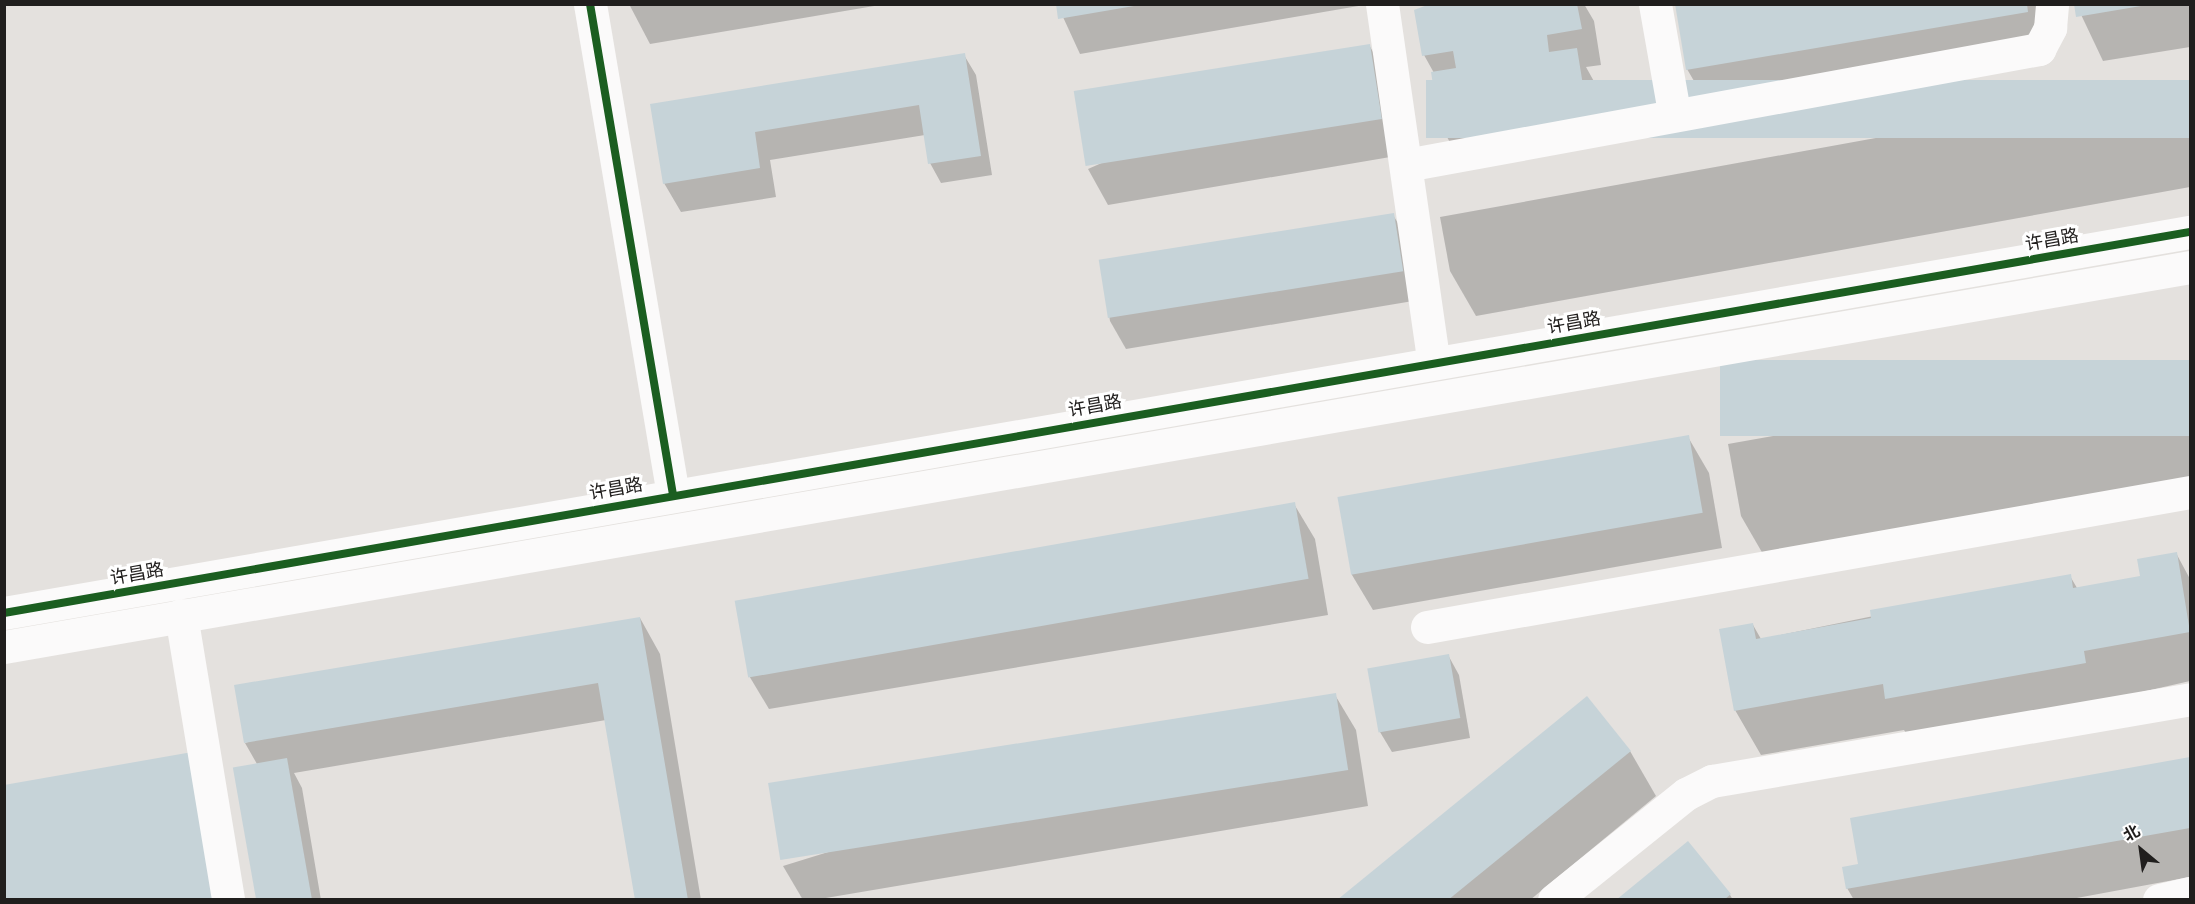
<!DOCTYPE html>
<html>
<head>
<meta charset="utf-8">
<style>
  body { margin:0 }
  #map { position:relative; width:2195px; height:904px; overflow:hidden; background:#e4e1de; font-family:"Sofia Sans Condensed","Noto Sans SC",sans-serif }
  div>[style] { position:absolute }
  .shadow>* { inset:0; background:#0003 }
  .building>* { inset:0; background:#c6d3d8; transform-origin:0 0 }
  .minor>* { height:33px; margin:-16.5px; padding:0 16.5px; transform-origin:16.5px; border-radius:16.5px; background:#fbfafa }
  .cycleway>* { height:8px; margin:-4px; padding:0 4px; transform-origin:4px; border-radius:4px; background:#1b5e20 }
  span { translate:-50% -50%; white-space:nowrap; text-align:center; line-height:1.15; -webkit-text-stroke:6px #fff; paint-order:stroke }
  .street-label { font-size:18px; color:#201e1d }
  .frame { position:absolute; inset:0; border:6px solid #201e1d; pointer-events:none }
  .north { position:absolute; left:2111px; top:820px; width:60px; height:60px; -webkit-text-stroke:4px #fff; paint-order:stroke; rotate:331deg; font-size:16px; font-weight:700; line-height:24px; text-align:center; color:#201e1d }
  .north::after { content:''; display:block; margin:auto; width:21px; height:27px; background:#201e1d; clip-path:polygon(50% 0,100% 100%,50% 72%,0 100%) }
</style>
</head>
<body>
<div id="map">
  <div class="shadow">
    <i style="clip-path:polygon(629px 4px,886px 4px,650px 44px)"></i>
    <i style="clip-path:polygon(1057px 4px,1370px 4px,1080px 54px)"></i>
    <i style="clip-path:polygon(1432px 4px,1584px 4px,1594px 21px,1601px 65px,1586px 67px,1596px 85px,1606px 139px,1462px 164px,1442px 128px,1434px 73px,1424px 55px)"></i>
    <i style="clip-path:polygon(1677px 4px,2040px 4px,2047px 48px,1708px 105px,1687px 69px)"></i>
    <i style="clip-path:polygon(2076px 4px,2190px 4px,2190px 47px,2103px 61px)"></i>
    <i style="clip-path:polygon(1369px 45px,1390px 81px,1402px 155px,1108px 205px,1088px 169px)"></i>
    <i style="clip-path:polygon(964px 55px,976px 75px,992px 175px,941px 183px,930px 163px,925px 135px,770px 160px,776px 197px,681px 212px,664px 183px,652px 105px)"></i>
    <i style="clip-path:polygon(2190px 81px,2190px 187px,1476px 316px,1450px 271px,1440px 217px)"></i>
    <i style="clip-path:polygon(1393px 215px,1410px 243px,1419px 300px,1126px 349px,1110px 321px,1101px 265px)"></i>
    <i style="clip-path:polygon(2190px 362px,2190px 485px,1767px 561px,1741px 516px,1728px 444px)"></i>
    <i style="clip-path:polygon(1688px 437px,1709px 473px,1722px 548px,1373px 610px,1352px 575px,1339px 499px)"></i>
    <i style="clip-path:polygon(1294px 504px,1315px 539px,1328px 615px,769px 709px,748px 674px)"></i>
    <i style="clip-path:polygon(2176px 553px,2190px 579px,2190px 681px,1913px 744px,1904px 730px,1761px 755px,1735px 710px,1753px 625px,1761px 639px,2070px 576px,2077px 588px,2141px 577px)"></i>
    <i style="clip-path:polygon(640px 618px,660px 654px,701px 900px,636px 900px,606px 720px,294px 773px,302px 788px,321px 900px,257px 900px,257px 764px,245px 743px)"></i>
    <i style="clip-path:polygon(1448px 655px,1459px 675px,1470px 738px,1392px 752px,1380px 732px)"></i>
    <i style="clip-path:polygon(1335px 695px,1356px 730px,1368px 806px,814px 900px,803px 900px,783px 866px)"></i>
    <i style="clip-path:polygon(1630px 751px,1656px 796px,1530px 900px,1339px 900px)"></i>
    <i style="clip-path:polygon(2190px 759px,2190px 877px,2066px 900px,1854px 900px,1847px 888px,1859px 865px,1851px 819px)"></i>
    <i style="clip-path:polygon(1730px 895px,1733px 900px,1618px 900px)"></i>
  </div>
  <div class="building">
    <i style="clip-path:polygon(1056px 4px,1134px 4px,1134px 6px,1058px 19px)"></i>
    <i style="clip-path:polygon(1430px 4px,1577px 4px,1582px 29px,1547px 35px,1549px 52px,1577px 48px,1586px 104px,1440px 129px,1431px 72px,1456px 68px,1453px 51px,1422px 56px,1414px 10px)"></i>
    <i style="clip-path:polygon(1675px 4px,2027px 4px,2028px 12px,1686px 70px)"></i>
    <i style="clip-path:polygon(2074px 4px,2141px 4px,2141px 6px,2076px 17px)"></i>
    <i style="left:1370px;top:44px;width:76px;height:300px;rotate:81deg"></i>
    <i style="clip-path:polygon(965px 53px,981px 156px,928px 164px,919px 105px,755px 132px,760px 168px,663px 184px,650px 104px)"></i>
    <i style="left:2190px;top:80px;width:58px;height:764px;rotate:90deg"></i>
    <i style="left:1394px;top:213px;width:59px;height:299px;rotate:81deg"></i>
    <i style="left:2190px;top:360px;width:76px;height:470px;rotate:90deg"></i>
    <i style="left:1689px;top:435px;width:79px;height:357px;rotate:80deg"></i>
    <i style="left:1295px;top:502px;width:78px;height:569px;rotate:80deg"></i>
    <i style="clip-path:polygon(2177px 552px,2190px 632px,2084px 651px,2086px 663px,1885px 699px,1883px 684px,1734px 711px,1719px 629px,1753px 623px,1756px 639px,1871px 618px,1870px 610px,2071px 574px,2073px 588px,2140px 576px,2137px 559px)"></i>
    <i style="clip-path:polygon(640px 617px,688px 900px,635px 900px,598px 683px,244px 743px,234px 685px)"></i>
    <i style="left:1449px;top:654px;width:65px;height:83px;rotate:80deg"></i>
    <i style="left:1336px;top:693px;width:78px;height:575px;rotate:81deg"></i>
    <i style="clip-path:polygon(1587px 696px,1631px 751px,1448px 900px,1337px 900px)"></i>
    <i style="clip-path:polygon(198px 751px,223px 900px,4px 900px,4px 785px)"></i>
    <i style="clip-path:polygon(2190px 757px,2190px 828px,1846px 889px,1842px 867px,1858px 864px,1850px 818px)"></i>
    <i style="left:287px;top:758px;width:144px;height:55px;rotate:80deg"></i>
    <i style="clip-path:polygon(1688px 841px,1731px 894px,1724px 900px,1616px 900px)"></i>
  </div>
  <div class="minor">
    <i style="left:590px;top:4px;width:498px;rotate:80.4deg"></i>
    <i style="left:1382px;top:4px;width:363px;rotate:81.8deg"></i>
    <i style="left:1655px;top:4px;width:110px;rotate:80deg"></i>
    <i style="left:1406px;top:165px;width:644px;rotate:-10.38deg"></i>
    <i style="left:2039px;top:49px;width:24px;rotate:-62deg"></i>
    <i style="left:2050px;top:28px;width:24px;rotate:-85deg"></i>
    <i style="left:4px;top:613px;width:2219px;rotate:-9.89deg"></i>
    <i style="left:181px;top:615px;width:289px;rotate:80.6deg"></i>
    <i style="left:1427px;top:627px;width:775px;rotate:-10.03deg"></i>
    <i style="left:4px;top:647px;width:2219px;rotate:-9.86deg"></i>
    <i style="left:1554px;top:900px;width:169px;rotate:-38.8deg"></i>
    <i style="left:1686px;top:794px;width:29px;rotate:-27deg"></i>
    <i style="left:1712px;top:781px;width:485px;rotate:-9.7deg"></i>
    <i style="left:2159px;top:900px;width:32px;rotate:-13deg"></i>
  </div>
  <div class="cycleway">
    <i style="left:590px;top:4px;width:498px;rotate:80.4deg"></i>
    <i style="left:4px;top:613px;width:2219px;rotate:-9.89deg"></i>
  </div>
  <div class="street-label">
    <span style="left:2052px;top:241px;rotate:-10deg">许昌路</span>
    <span style="left:1574px;top:324px;rotate:-10deg">许昌路</span>
    <span style="left:1095px;top:407px;rotate:-10deg">许昌路</span>
    <span style="left:616px;top:490px;rotate:-10deg">许昌路</span>
    <span style="left:137px;top:575px;rotate:-10deg">许昌路</span>
  </div>
  <div class="frame"></div>
  <div class="north">北</div>
</div>
</body>
</html>
